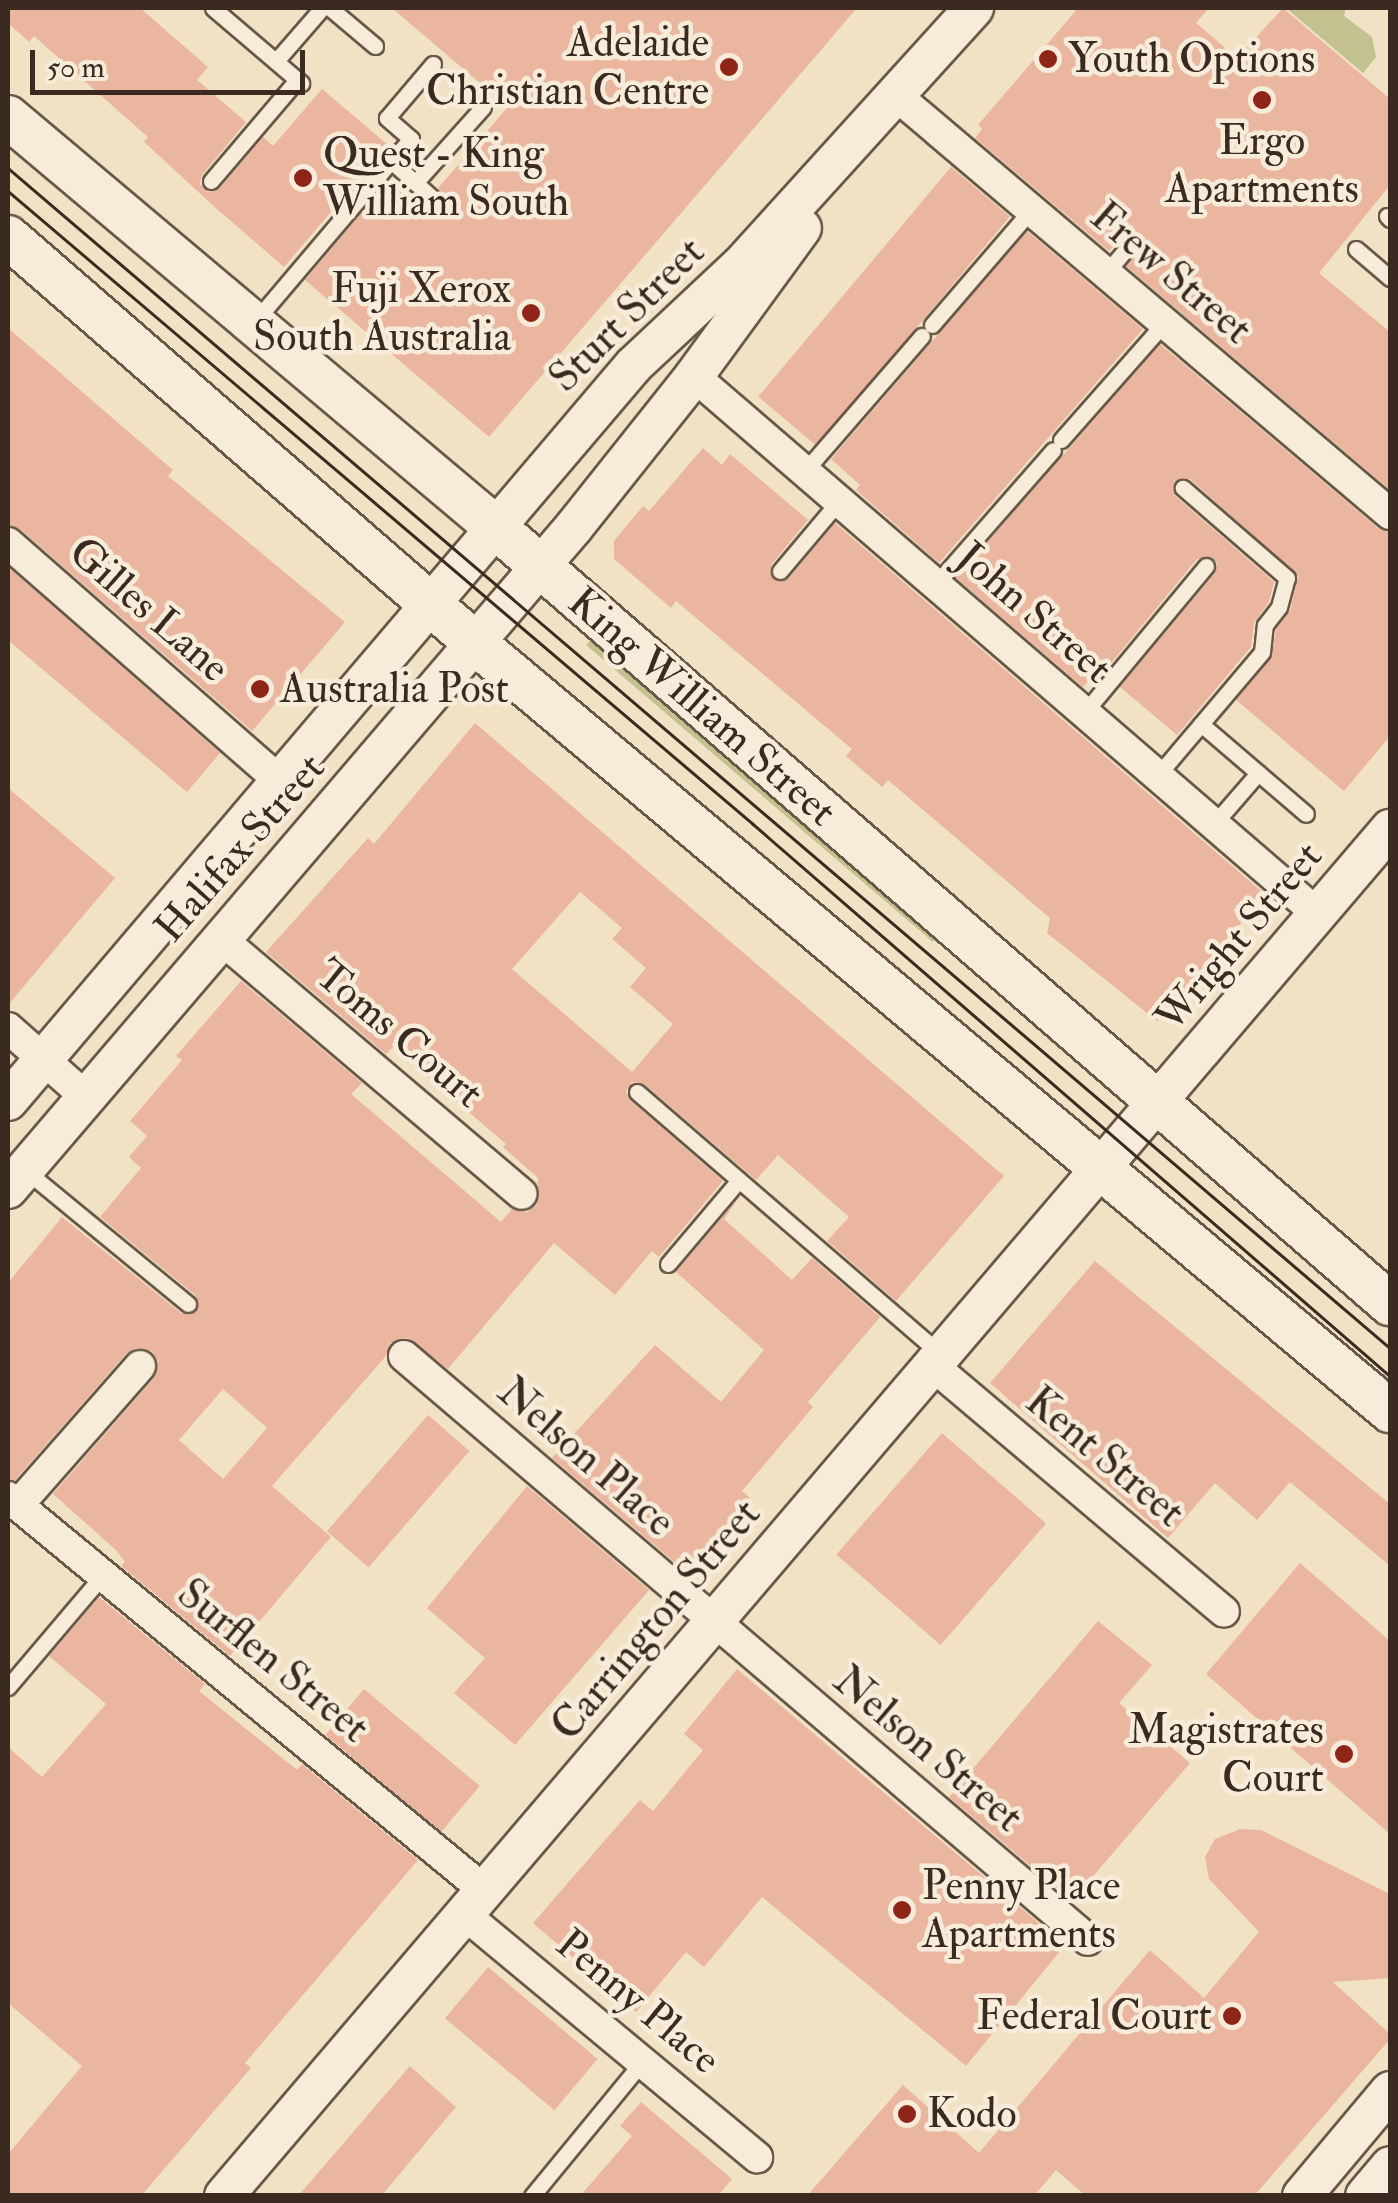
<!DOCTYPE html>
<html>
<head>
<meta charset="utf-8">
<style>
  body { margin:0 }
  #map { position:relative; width:1398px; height:2203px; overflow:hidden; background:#f1e2c5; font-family:"IM FELL Double Pica",serif }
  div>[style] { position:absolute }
  .green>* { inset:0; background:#c2c18f }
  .building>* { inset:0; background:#eab69f; transform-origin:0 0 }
  .roads { filter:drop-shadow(2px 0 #685848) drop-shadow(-2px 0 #685848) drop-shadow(0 2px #685848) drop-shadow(0 -2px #685848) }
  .service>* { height:15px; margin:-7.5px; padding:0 7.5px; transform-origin:7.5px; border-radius:7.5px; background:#f6ecd9 }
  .minor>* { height:30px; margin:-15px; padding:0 15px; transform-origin:15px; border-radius:15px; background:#f6ecd9 }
  .tertiary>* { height:38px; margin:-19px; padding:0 19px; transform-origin:19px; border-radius:19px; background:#f6ecd9 }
  .secondary>* { height:42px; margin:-21px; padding:0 21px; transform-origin:21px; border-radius:21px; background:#f6ecd9 }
  .tram>* { height:2.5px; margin:-1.25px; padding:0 1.25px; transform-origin:1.25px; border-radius:1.25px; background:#3a2a1f }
  .dots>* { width:28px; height:28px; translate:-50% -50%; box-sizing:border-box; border:5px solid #f6ecd9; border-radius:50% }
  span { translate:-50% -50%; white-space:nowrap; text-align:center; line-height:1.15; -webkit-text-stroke:9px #f6ecd9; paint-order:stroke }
  .poi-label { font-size:42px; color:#3a2a1f }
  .right { translate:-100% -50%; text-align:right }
  .left { translate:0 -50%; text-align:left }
  .street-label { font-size:42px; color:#3a2a1f }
  .frame { position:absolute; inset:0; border:10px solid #3a2a1f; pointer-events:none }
  .scale { position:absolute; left:30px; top:50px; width:275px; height:45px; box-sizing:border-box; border:5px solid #3a2a1f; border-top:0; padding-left:12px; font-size:30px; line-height:35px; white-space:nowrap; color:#3a2a1f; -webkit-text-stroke:8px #f6ecd9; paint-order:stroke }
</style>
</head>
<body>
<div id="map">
  <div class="green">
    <i style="clip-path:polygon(1286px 8px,1346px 8px,1344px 16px,1372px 37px,1376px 57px,1363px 73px)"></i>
    <i style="clip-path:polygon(593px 637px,915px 911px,936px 938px,933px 942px,586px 645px)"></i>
  </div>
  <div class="building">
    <i style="clip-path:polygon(8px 8px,140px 8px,208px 67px,197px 80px,246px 122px,202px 175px,200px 184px,208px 192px,220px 188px,263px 137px,273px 146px,322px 89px,388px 145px,284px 267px,218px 210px,144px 142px,148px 137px,73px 71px,34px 36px,29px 42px,8px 23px)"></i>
    <i style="clip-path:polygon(392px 8px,857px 8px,489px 437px,305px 280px,389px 180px,422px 207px,436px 213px,445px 210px,448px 199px,438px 188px,508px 107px)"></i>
    <i style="clip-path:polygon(1078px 8px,1209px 8px,1196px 23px,1237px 58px,1283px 8px,1390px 99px,1390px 185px,1319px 273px,1390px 332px,1390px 490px,1126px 266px,1136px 253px,1133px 242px,1120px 240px,1109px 251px,975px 138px,982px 129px,978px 125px)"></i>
    <i style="left:951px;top:167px;width:77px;height:300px;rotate:40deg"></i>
    <i style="clip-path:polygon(1027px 231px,1143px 329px,939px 563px,856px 490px,860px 485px,831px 459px)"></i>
    <i style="clip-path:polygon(8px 328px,173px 470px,168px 476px,345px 622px,252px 731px,20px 529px,8px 525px)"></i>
    <i style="clip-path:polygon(1160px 344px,1378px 528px,1390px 532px,1390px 736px,1344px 791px,1236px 700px,1271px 658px,1276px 629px,1290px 611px,1298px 576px,1190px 479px,1174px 481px,1175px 496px,1274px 582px,1269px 602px,1254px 623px,1251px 647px,1177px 735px,1120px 687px,1215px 573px,1217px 563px,1212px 557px,1197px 559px,1103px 673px,1099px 669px,1083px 687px,956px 578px)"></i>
    <i style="clip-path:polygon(703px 448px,722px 465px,730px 454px,808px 520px,771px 565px,774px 580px,789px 578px,835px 523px,1261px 891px,1238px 918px,1242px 922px,1157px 1021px,1047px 933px,1050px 918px,888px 780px,882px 787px,846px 756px,852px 749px,676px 601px,671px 608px,614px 559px,614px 541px,643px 506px,649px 511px)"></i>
    <i style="clip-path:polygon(8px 567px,220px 753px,187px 792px,8px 640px)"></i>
    <i style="clip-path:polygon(evenodd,475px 723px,1004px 1176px,896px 1301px,827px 1241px,849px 1217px,778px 1155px,756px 1180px,644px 1084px,632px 1082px,626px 1091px,630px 1100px,723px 1181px,659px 1257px,652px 1251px,615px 1295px,554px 1243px,448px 1369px,408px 1338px,390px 1343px,386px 1356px,272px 1486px,331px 1537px,230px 1656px,121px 1566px,125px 1562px,117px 1551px,53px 1494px,154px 1378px,158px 1361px,152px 1351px,135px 1348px,126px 1354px,15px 1480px,8px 1479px,8px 1283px,62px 1217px,181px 1313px,197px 1310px,195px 1295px,100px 1217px,141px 1168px,129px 1157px,147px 1136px,130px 1121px,182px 1060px,176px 1056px,241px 981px,362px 1083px,351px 1094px,501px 1222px,512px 1209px,527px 1212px,537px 1205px,538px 1178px,503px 1147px,506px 1144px,393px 1047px,386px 1054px,266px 952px,368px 838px,374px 844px,475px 723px,580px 892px,622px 928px,612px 939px,646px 968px,630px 987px,673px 1024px,632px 1072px,512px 969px,580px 892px,475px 723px,223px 1389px,267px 1428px,223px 1479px,179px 1440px,223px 1389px)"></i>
    <i style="clip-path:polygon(8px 788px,115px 878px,8px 1005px)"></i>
    <i style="clip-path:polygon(740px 1196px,724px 1219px,792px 1280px,812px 1258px,880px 1317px,808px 1402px,813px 1407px,742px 1491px,750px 1498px,686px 1572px,552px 1458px,655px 1345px,721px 1402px,764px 1350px,676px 1272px)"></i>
    <i style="clip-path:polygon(1095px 1261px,1390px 1504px,1390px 1566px,1290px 1482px,1257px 1520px,1215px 1483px,1168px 1538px,990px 1383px)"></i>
    <i style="left:428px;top:1415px;width:55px;height:154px;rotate:41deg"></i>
    <i style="left:942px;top:1433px;width:138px;height:161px;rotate:41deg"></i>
    <i style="clip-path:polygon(527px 1486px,649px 1590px,515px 1745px,454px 1693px,485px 1658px,427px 1608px)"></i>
    <i style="clip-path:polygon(1300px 1563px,1390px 1641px,1390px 1834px,1206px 1674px)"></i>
    <i style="clip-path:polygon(99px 1597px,205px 1684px,199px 1691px,297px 1770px,302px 1764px,418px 1860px,245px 2063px,251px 2068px,141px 2196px,8px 2196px,8px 2154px,82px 2066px,8px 2003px,8px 1747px,42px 1777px,106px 1704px,49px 1656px)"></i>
    <i style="clip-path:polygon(1098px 1621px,1152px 1665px,1119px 1703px,1190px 1763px,1072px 1901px,949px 1797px)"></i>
    <i style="clip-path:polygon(737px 1669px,1065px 1945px,966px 2066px,762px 1897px,704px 1967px,686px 1952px,636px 2012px,533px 1923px,640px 1800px,653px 1811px,703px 1750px,684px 1734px)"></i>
    <i style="left:364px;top:1689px;width:151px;height:60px;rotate:40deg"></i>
    <i style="clip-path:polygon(1240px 1829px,1261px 1830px,1390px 1894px,1390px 1978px,1333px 1982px,1390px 2034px,1390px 2039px,1254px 2196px,1086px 2196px,1056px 2170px,1034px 2196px,807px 2196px,903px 2085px,979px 2153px,1150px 1950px,1204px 1998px,1259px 1932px,1209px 1879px,1205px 1857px,1215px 1839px)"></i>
    <i style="left:488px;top:1967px;width:143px;height:67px;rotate:40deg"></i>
    <i style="clip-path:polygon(410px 2066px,456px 2107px,381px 2196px,298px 2196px)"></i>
    <i style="clip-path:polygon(641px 2102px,732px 2179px,718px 2196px,580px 2196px,632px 2136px,620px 2126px)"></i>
  </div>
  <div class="roads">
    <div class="service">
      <i style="left:213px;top:8px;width:116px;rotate:40.4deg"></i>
      <i style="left:330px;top:8px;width:59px;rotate:40.2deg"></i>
      <i style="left:276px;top:61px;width:70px;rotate:-49deg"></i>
      <i style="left:391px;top:161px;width:30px;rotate:-48deg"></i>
      <i style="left:411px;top:139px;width:32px;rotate:-139deg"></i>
      <i style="left:387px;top:118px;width:71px;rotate:-49.6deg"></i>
      <i style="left:211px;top:181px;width:133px;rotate:-49.6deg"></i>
      <i style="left:415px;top:183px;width:102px;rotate:-48.2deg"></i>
      <i style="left:1387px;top:216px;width:4px;rotate:45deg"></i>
      <i style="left:1356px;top:249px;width:45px;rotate:40.5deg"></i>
      <i style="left:1106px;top:273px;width:30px;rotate:-50deg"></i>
      <i style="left:256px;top:320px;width:209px;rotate:-49.7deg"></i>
      <i style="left:391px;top:161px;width:62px;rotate:41.7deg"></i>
      <i style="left:932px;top:325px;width:152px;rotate:-49.3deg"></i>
      <i style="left:1061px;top:440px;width:156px;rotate:-48.6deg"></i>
      <i style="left:804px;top:472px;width:180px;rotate:-49.1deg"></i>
      <i style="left:780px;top:571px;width:92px;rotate:-49.9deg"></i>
      <i style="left:935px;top:585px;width:179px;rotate:-48.8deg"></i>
      <i style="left:1084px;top:713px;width:191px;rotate:-50.3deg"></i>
      <i style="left:1201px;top:724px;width:138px;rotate:40.6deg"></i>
      <i style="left:1157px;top:776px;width:162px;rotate:-49.7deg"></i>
      <i style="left:1262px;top:652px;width:27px;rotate:-84deg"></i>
      <i style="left:1265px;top:625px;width:23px;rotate:-52deg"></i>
      <i style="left:1279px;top:607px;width:30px;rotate:-75deg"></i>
      <i style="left:1287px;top:578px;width:138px;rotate:-139.1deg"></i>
      <i style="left:1213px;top:825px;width:69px;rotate:-49.1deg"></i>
      <i style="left:637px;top:1092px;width:401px;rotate:40.8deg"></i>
      <i style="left:25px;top:1170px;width:211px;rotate:39.4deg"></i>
      <i style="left:668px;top:1264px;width:110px;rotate:-49.8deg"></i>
      <i style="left:8px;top:1687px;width:145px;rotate:-49.7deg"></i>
      <i style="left:532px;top:2196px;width:175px;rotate:-50.6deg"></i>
    </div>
    <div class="minor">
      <i style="left:898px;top:97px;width:645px;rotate:40.28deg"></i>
      <i style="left:694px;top:376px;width:824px;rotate:40.77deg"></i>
      <i style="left:8px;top:543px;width:360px;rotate:41.2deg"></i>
      <i style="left:221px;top:939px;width:394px;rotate:40.3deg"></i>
      <i style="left:8px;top:1028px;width:104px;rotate:41.5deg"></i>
      <i style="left:404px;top:1356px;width:899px;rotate:40.49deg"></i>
      <i style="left:932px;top:1365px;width:382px;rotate:40.2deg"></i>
      <i style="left:8px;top:1497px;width:617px;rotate:39.54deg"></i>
      <i style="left:18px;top:1505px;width:185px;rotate:-48.7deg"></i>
      <i style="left:464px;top:1914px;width:381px;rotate:39.7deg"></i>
    </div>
    <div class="tertiary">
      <i style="left:8px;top:1101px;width:966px;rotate:-49.62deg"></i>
      <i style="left:634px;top:365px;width:146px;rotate:-43.1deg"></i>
      <i style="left:741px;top:265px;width:347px;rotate:-47.8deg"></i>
      <i style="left:8px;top:1189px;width:871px;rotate:-49.47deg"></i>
      <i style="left:574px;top:527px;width:193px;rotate:-51.5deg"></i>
      <i style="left:694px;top:376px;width:183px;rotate:-53.9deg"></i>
      <i style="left:224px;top:2196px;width:1797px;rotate:-49.54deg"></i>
      <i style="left:1302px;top:2196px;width:137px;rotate:-50deg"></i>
      <i style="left:1365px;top:2196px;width:39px;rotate:-50deg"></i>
    </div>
    <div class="secondary">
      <i style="left:8px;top:117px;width:635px;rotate:40.08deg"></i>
      <i style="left:494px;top:526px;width:1187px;rotate:40.97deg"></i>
      <i style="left:8px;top:237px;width:619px;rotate:41deg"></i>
      <i style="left:475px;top:643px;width:1195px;rotate:40.01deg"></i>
    </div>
  </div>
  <div class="tram">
    <i style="left:8px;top:168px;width:1817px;rotate:40.49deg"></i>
    <i style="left:8px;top:191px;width:978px;rotate:40.35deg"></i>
    <i style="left:753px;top:824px;width:843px;rotate:40.91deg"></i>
  </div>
  <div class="dots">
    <i style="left:1048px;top:59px;background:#8f2418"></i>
    <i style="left:729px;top:67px;background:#8f2418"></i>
    <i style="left:1262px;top:100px;background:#8f2418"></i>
    <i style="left:303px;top:178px;background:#8f2418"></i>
    <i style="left:531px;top:313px;background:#8f2418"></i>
    <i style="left:260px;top:689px;background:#8f2418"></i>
    <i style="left:1344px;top:1754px;background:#8f2418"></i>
    <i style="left:902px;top:1910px;background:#8f2418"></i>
    <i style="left:1232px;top:2016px;background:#8f2418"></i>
    <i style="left:907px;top:2114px;background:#8f2418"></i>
  </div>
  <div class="poi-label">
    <span class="right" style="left:709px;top:67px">Adelaide<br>Christian Centre</span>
    <span class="left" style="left:1068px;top:59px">Youth Options</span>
    <span style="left:1262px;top:165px">Ergo<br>Apartments</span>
    <span class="left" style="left:323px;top:178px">Quest - King<br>William South</span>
    <span class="right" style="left:511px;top:313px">Fuji Xerox<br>South Australia</span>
    <span class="left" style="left:280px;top:689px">Australia Post</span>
    <span class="right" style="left:1324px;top:1754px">Magistrates<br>Court</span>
    <span class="left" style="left:922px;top:1910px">Penny Place<br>Apartments</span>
    <span class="right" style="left:1212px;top:2016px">Federal Court</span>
    <span class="left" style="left:927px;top:2114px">Kodo</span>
  </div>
  <div class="street-label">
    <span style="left:1171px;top:273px;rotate:40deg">Frew Street</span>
    <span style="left:627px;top:315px;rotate:-45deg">Sturt Street</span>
    <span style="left:149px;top:610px;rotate:41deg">Gilles Lane</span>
    <span style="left:1034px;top:613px;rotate:41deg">John Street</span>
    <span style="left:702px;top:707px;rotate:41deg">King William Street</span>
    <span style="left:240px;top:848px;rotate:-49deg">Halifax Street</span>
    <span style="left:1239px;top:937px;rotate:-50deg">Wright Street</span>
    <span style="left:399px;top:1034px;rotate:40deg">Toms Court</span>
    <span style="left:586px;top:1457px;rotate:41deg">Nelson Place</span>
    <span style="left:1105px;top:1457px;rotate:40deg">Kent Street</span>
    <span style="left:656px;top:1620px;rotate:-50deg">Carrington Street</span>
    <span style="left:273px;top:1661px;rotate:39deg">Surflen Street</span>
    <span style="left:928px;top:1749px;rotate:40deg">Nelson Street</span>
    <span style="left:638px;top:2002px;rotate:40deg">Penny Place</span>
  </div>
  <div class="frame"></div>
  <div class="scale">50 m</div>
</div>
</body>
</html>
